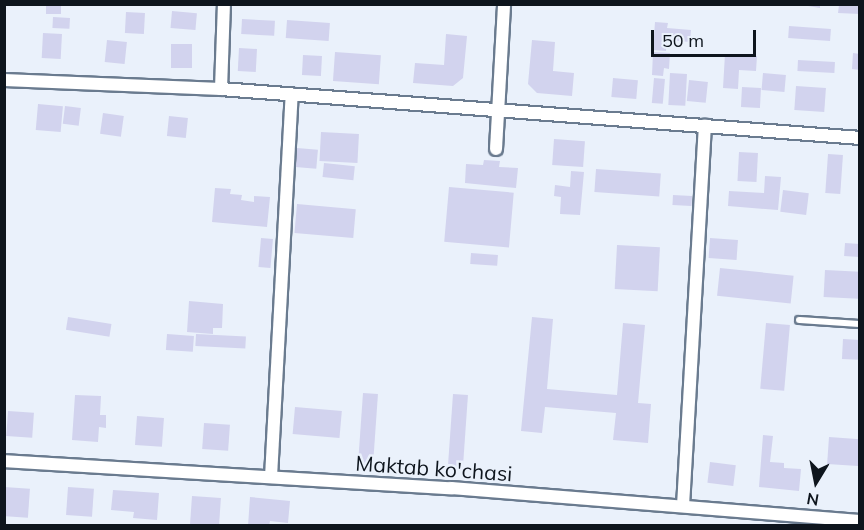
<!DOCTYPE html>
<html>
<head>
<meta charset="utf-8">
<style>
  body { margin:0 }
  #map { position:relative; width:864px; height:530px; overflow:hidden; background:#eaf1fb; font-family:Mulish,sans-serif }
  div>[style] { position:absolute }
  .building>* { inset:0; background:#d2d3ee; transform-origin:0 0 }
  .roads { filter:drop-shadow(2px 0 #6a7b8f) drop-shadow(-2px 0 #6a7b8f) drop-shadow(0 2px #6a7b8f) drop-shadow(0 -2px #6a7b8f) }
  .service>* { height:6px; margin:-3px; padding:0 3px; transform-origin:3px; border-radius:3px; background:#fff }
  .minor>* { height:12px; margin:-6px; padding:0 6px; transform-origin:6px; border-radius:6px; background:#fff }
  span { translate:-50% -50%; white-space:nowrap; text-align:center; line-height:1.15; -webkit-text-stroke:5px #eaf1fb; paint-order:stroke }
  .street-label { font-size:21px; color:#0e151d }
  .frame { position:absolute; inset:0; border:6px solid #0e151d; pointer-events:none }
  .north { position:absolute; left:786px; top:452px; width:60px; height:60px; -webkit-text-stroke:4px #eaf1fb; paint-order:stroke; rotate:190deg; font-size:16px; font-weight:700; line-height:24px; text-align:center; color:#0e151d }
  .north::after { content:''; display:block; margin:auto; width:21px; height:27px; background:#0e151d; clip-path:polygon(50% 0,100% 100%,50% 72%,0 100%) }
  .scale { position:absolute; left:651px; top:30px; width:105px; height:27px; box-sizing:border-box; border:3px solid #0e151d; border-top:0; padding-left:8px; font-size:18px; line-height:21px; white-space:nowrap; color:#0e151d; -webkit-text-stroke:4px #eaf1fb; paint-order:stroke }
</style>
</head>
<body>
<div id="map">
  <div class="building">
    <i style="left:46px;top:4px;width:15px;height:10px"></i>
    <i style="clip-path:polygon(796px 4px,820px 4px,820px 8px)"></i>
    <i style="clip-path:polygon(839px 5px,860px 5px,860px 14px,838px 13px)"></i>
    <i style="left:172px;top:11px;width:25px;height:17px;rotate:5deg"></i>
    <i style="left:126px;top:12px;width:19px;height:21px;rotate:3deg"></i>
    <i style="left:53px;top:17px;width:17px;height:11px;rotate:3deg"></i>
    <i style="left:242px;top:19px;width:33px;height:15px;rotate:3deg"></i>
    <i style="left:287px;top:20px;width:43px;height:18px;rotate:4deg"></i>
    <i style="clip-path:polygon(655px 22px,668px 23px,667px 28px,691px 30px,690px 42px,667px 40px,666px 51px,653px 50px)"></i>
    <i style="left:789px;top:26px;width:42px;height:12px;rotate:4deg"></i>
    <i style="left:43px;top:33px;width:19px;height:25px;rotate:3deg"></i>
    <i style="clip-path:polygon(446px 34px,467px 36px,463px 78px,453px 86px,413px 83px,415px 63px,444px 65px)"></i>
    <i style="left:107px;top:40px;width:20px;height:22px;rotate:6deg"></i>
    <i style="clip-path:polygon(532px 40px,555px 42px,553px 71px,574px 73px,572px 96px,537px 93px,528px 84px)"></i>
    <i style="left:171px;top:44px;width:21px;height:24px"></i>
    <i style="left:239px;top:48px;width:18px;height:23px;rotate:3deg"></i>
    <i style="left:335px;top:52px;width:46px;height:29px;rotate:4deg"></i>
    <i style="clip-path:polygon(653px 52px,670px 53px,669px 69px,664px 68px,663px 76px,652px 75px)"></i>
    <i style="clip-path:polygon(853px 53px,860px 54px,860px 70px,852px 69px)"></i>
    <i style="clip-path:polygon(725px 54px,757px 56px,756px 71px,739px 70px,738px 89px,723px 88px)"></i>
    <i style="left:303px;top:55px;width:19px;height:20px;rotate:3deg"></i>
    <i style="left:798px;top:60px;width:37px;height:11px;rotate:3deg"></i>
    <i style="left:670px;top:73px;width:17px;height:32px;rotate:3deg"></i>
    <i style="left:763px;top:73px;width:23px;height:17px;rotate:5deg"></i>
    <i style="left:613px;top:78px;width:25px;height:19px;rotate:5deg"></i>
    <i style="left:654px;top:78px;width:11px;height:25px;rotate:5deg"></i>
    <i style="left:689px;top:80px;width:19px;height:21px;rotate:6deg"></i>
    <i style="left:796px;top:86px;width:30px;height:24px;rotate:4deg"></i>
    <i style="left:742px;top:87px;width:19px;height:20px;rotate:3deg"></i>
    <i style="left:38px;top:104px;width:25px;height:26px;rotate:5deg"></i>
    <i style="left:65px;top:106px;width:16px;height:18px;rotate:7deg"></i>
    <i style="left:103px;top:113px;width:21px;height:21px;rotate:8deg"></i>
    <i style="left:169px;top:116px;width:19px;height:20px;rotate:6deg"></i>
    <i style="left:321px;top:132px;width:38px;height:29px;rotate:3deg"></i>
    <i style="left:554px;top:139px;width:31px;height:26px;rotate:4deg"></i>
    <i style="left:297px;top:148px;width:21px;height:19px;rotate:5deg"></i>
    <i style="left:739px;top:152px;width:19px;height:29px;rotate:3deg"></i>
    <i style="left:828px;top:154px;width:15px;height:39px;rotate:4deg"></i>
    <i style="clip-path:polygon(484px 160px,500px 161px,499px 167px,518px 168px,516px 188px,465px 183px,466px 164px,483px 165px)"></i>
    <i style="left:324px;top:163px;width:31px;height:14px;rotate:6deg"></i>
    <i style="left:596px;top:169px;width:65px;height:23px;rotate:4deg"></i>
    <i style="clip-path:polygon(571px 171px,584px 172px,580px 215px,560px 214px,561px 197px,554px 196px,555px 185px,570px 187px)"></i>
    <i style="clip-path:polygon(765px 176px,781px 177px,778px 210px,728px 206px,729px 191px,764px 193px)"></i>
    <i style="left:449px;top:187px;width:65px;height:55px;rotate:5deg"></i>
    <i style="clip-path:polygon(215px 188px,231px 189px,230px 194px,242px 195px,241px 200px,254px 202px,254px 196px,270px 197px,267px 227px,212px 222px)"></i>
    <i style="left:783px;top:190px;width:26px;height:22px;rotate:7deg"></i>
    <i style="left:673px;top:195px;width:19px;height:10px;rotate:3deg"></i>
    <i style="left:297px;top:204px;width:59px;height:29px;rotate:5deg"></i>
    <i style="left:261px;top:238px;width:12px;height:29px;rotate:5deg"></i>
    <i style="left:710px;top:238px;width:28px;height:20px;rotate:4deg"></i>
    <i style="left:845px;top:243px;width:15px;height:13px;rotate:4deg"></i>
    <i style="left:617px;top:245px;width:43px;height:44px;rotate:3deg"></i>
    <i style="left:471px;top:253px;width:27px;height:11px;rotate:4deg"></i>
    <i style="left:720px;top:268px;width:74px;height:28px;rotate:6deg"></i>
    <i style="left:825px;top:270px;width:35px;height:27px;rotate:3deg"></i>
    <i style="clip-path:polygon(189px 301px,223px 304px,222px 328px,213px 328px,213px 334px,187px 332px)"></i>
    <i style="left:68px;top:317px;width:44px;height:13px;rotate:9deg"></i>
    <i style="clip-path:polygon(532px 317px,553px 319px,547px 389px,617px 395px,623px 323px,645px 325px,638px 403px,651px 404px,648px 443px,613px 440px,616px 413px,545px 407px,542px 433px,521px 431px)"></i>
    <i style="left:766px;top:323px;width:24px;height:66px;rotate:5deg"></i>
    <i style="left:167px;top:334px;width:27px;height:16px;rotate:4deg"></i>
    <i style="left:196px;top:334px;width:50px;height:12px;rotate:3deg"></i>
    <i style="left:843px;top:339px;width:17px;height:20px;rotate:3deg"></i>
    <i style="left:363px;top:393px;width:15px;height:74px;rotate:4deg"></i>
    <i style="left:453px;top:394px;width:15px;height:74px;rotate:4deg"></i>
    <i style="clip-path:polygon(75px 395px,101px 396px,100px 415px,106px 415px,106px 428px,99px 427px,98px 442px,72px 440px)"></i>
    <i style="left:295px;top:407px;width:47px;height:27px;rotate:5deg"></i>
    <i style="left:8px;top:411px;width:26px;height:25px;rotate:4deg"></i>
    <i style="left:137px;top:416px;width:27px;height:29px;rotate:4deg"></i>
    <i style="left:204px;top:423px;width:26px;height:26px;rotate:4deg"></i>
    <i style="clip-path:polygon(763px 435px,773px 436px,770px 462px,784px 463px,784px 468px,801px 469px,799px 491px,759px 487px)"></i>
    <i style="left:829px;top:437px;width:31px;height:27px;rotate:4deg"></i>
    <i style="left:710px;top:462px;width:26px;height:21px;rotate:7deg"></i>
    <i style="left:4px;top:487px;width:26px;height:29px;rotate:4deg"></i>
    <i style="left:68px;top:487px;width:26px;height:28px;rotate:4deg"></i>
    <i style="clip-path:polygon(113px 490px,159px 493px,157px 520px,133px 518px,134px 512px,111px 510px)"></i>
    <i style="left:192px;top:496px;width:29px;height:29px;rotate:4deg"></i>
    <i style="clip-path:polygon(250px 497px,290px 501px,288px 523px,270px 521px,269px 526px,248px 526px)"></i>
  </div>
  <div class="roads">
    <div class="service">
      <i style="left:799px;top:320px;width:61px;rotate:3.8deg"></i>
    </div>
    <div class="minor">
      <i style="left:4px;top:80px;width:217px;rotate:2.4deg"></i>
      <i style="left:221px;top:89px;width:641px;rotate:4.38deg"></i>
      <i style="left:221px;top:89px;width:85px;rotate:-88deg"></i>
      <i style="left:496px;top:149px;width:145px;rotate:-86.8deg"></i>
      <i style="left:4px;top:461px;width:448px;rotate:3.5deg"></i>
      <i style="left:451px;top:488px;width:410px;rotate:4.6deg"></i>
      <i style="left:271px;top:477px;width:383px;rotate:-86.9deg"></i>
      <i style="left:683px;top:506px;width:381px;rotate:-86.7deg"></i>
    </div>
  </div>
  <div class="street-label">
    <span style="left:434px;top:468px;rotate:4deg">Maktab ko'chasi</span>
  </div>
  <div class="frame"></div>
  <div class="north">N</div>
  <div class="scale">50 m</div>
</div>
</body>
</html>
